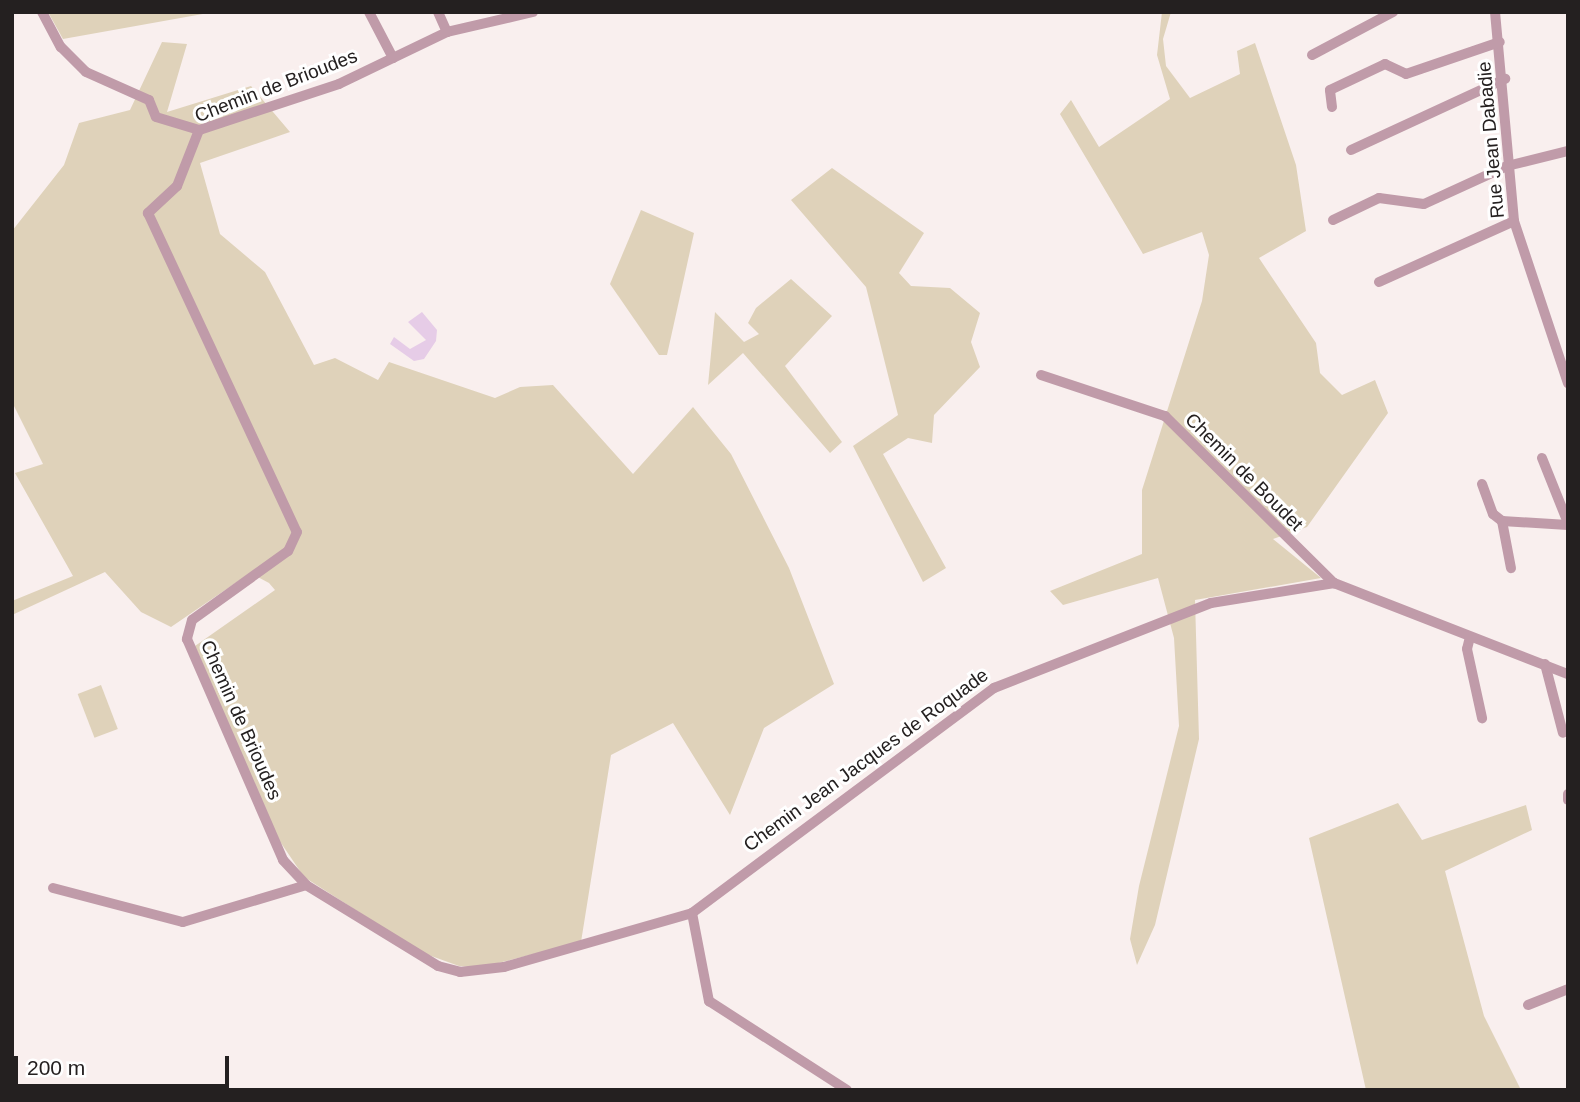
<!DOCTYPE html>
<html>
<head>
<meta charset="utf-8">
<style>
  body { margin:0 }
  #map { position:relative; width:1580px; height:1102px; overflow:hidden; background:#f9efee; font-family:Helvetica,sans-serif }
  div>[style] { position:absolute }
  .green>* { inset:0; background:#dfd2ba; transform-origin:0 0 }
  .water>* { inset:0; background:#e6cce7 }
  .minor>* { height:10px; margin:-5px; padding:0 5px; transform-origin:5px; border-radius:5px; background:#c09ba9 }
  span { translate:-50% -50%; white-space:nowrap; text-align:center; line-height:1.15; -webkit-text-stroke:6px #fff; paint-order:stroke }
  .street-label { font-size:19px; color:#242020 }
  .frame { position:absolute; inset:0; border:14px solid #242020; pointer-events:none }
  .scale { position:absolute; left:14px; top:1056px; width:215px; height:32px; box-sizing:border-box; border:4px solid #242020; border-top:0; padding-left:9px; font-size:21px; line-height:24px; white-space:nowrap; color:#242020; -webkit-text-stroke:5px #fff; paint-order:stroke }
</style>
</head>
<body>
<div id="map">
  <div class="green">
    <i style="clip-path:polygon(48px 12px,214px 12px,63px 39px)"></i>
    <i style="clip-path:polygon(1162px 12px,1171px 12px,1163px 39px,1166px 66px,1190px 98px,1240px 74px,1237px 51px,1255px 43px,1296px 165px,1306px 231px,1259px 258px,1316px 343px,1320px 373px,1342px 395px,1375px 380px,1388px 413px,1307px 527px,1273px 539px,1321px 578px,1195px 600px,1199px 739px,1155px 925px,1137px 965px,1130px 939px,1139px 886px,1179px 726px,1174px 638px,1158px 578px,1063px 605px,1050px 591px,1142px 554px,1142px 490px,1202px 301px,1209px 255px,1202px 232px,1143px 254px,1060px 114px,1071px 100px,1099px 147px,1170px 99px,1157px 55px)"></i>
    <i style="clip-path:polygon(162px 42px,187px 44px,167px 112px,251px 86px,290px 132px,200px 163px,220px 234px,265px 272px,314px 365px,335px 358px,378px 380px,389px 362px,495px 398px,520px 387px,553px 385px,633px 474px,693px 407px,731px 454px,789px 568px,834px 684px,764px 728px,730px 815px,673px 723px,611px 755px,581px 942px,479px 968px,459px 966px,423px 953px,304px 877px,279px 840px,195px 646px,275px 590px,269px 583px,250px 573px,171px 627px,141px 612px,105px 572px,12px 615px,12px 601px,73px 576px,15px 473px,43px 464px,12px 402px,12px 231px,64px 165px,79px 123px,130px 110px)"></i>
    <i style="clip-path:polygon(832px 168px,924px 233px,899px 273px,911px 286px,950px 288px,980px 313px,971px 342px,980px 367px,934px 415px,932px 443px,908px 438px,883px 454px,946px 568px,923px 582px,853px 446px,898px 415px,866px 287px,791px 200px)"></i>
    <i style="clip-path:polygon(641px 210px,694px 233px,667px 355px,659px 355px,610px 284px)"></i>
    <i style="clip-path:polygon(791px 279px,832px 316px,785px 366px,842px 442px,830px 453px,743px 353px,708px 385px,715px 312px,744px 342px,759px 334px,748px 323px,756px 308px)"></i>
    <i style="left:101px;top:685px;width:47px;height:25px;rotate:69deg"></i>
    <i style="clip-path:polygon(1398px 803px,1422px 840px,1526px 805px,1532px 830px,1445px 871px,1484px 1016px,1521px 1090px,1366px 1090px,1309px 838px)"></i>
  </div>
  <div class="water">
    <i style="clip-path:polygon(422px 312px,437px 330px,436px 341px,424px 359px,414px 361px,390px 344px,394px 337px,410px 349px,426px 340px,408px 322px)"></i>
  </div>
  <div class="minor">
    <i style="left:42px;top:12px;width:40px;rotate:62deg"></i>
    <i style="left:61px;top:47px;width:35px;rotate:45deg"></i>
    <i style="left:86px;top:72px;width:69px;rotate:24deg"></i>
    <i style="left:149px;top:100px;width:18px;rotate:68deg"></i>
    <i style="left:156px;top:117px;width:45px;rotate:16.8deg"></i>
    <i style="left:369px;top:12px;width:52px;rotate:62.4deg"></i>
    <i style="left:438px;top:12px;width:22px;rotate:66deg"></i>
    <i style="left:533px;top:12px;width:88px;rotate:166.9deg"></i>
    <i style="left:447px;top:32px;width:120px;rotate:154.3deg"></i>
    <i style="left:339px;top:84px;width:147px;rotate:161.8deg"></i>
    <i style="left:199px;top:130px;width:60px;rotate:111.4deg"></i>
    <i style="left:177px;top:186px;width:40px;rotate:137deg"></i>
    <i style="left:148px;top:213px;width:352px;rotate:65deg"></i>
    <i style="left:297px;top:532px;width:21px;rotate:115deg"></i>
    <i style="left:288px;top:551px;width:118px;rotate:144.3deg"></i>
    <i style="left:192px;top:620px;width:20px;rotate:105deg"></i>
    <i style="left:187px;top:639px;width:241px;rotate:66.5deg"></i>
    <i style="left:283px;top:860px;width:34px;rotate:47deg"></i>
    <i style="left:306px;top:885px;width:155px;rotate:31.5deg"></i>
    <i style="left:438px;top:966px;width:23px;rotate:15deg"></i>
    <i style="left:460px;top:972px;width:44px;rotate:-6.5deg"></i>
    <i style="left:504px;top:967px;width:196px;rotate:-16deg"></i>
    <i style="left:692px;top:913px;width:90px;rotate:79.1deg"></i>
    <i style="left:709px;top:1001px;width:164px;rotate:32.8deg"></i>
    <i style="left:1495px;top:12px;width:210px;rotate:84.8deg"></i>
    <i style="left:1514px;top:221px;width:171px;rotate:71.6deg"></i>
    <i style="left:1312px;top:55px;width:92px;rotate:-28deg"></i>
    <i style="left:1332px;top:107px;width:17px;rotate:-97deg"></i>
    <i style="left:1330px;top:90px;width:61px;rotate:-25.3deg"></i>
    <i style="left:1385px;top:64px;width:23px;rotate:25deg"></i>
    <i style="left:1406px;top:74px;width:99px;rotate:-18.8deg"></i>
    <i style="left:1351px;top:150px;width:170px;rotate:-24.8deg"></i>
    <i style="left:1333px;top:220px;width:51px;rotate:-25.6deg"></i>
    <i style="left:1379px;top:198px;width:45px;rotate:7.6deg"></i>
    <i style="left:1424px;top:204px;width:91px;rotate:-24.6deg"></i>
    <i style="left:1507px;top:166px;width:63px;rotate:-13.8deg"></i>
    <i style="left:1379px;top:282px;width:148px;rotate:-24.3deg"></i>
    <i style="left:1041px;top:375px;width:131px;rotate:18.3deg"></i>
    <i style="left:1165px;top:416px;width:238px;rotate:44.7deg"></i>
    <i style="left:1542px;top:458px;width:70px;rotate:68.2deg"></i>
    <i style="left:1482px;top:484px;width:32px;rotate:70deg"></i>
    <i style="left:1493px;top:514px;width:11px;rotate:38deg"></i>
    <i style="left:1502px;top:521px;width:66px;rotate:3.5deg"></i>
    <i style="left:1502px;top:521px;width:48px;rotate:79.2deg"></i>
    <i style="left:1470px;top:637px;width:12px;rotate:104deg"></i>
    <i style="left:1467px;top:649px;width:71px;rotate:77.7deg"></i>
    <i style="left:1545px;top:664px;width:71px;rotate:75.4deg"></i>
    <i style="left:1568px;top:794px;width:6px;rotate:90deg"></i>
    <i style="left:53px;top:888px;width:134px;rotate:14.7deg"></i>
    <i style="left:183px;top:922px;width:128px;rotate:-16.7deg"></i>
    <i style="left:692px;top:913px;width:377px;rotate:-36.7deg"></i>
    <i style="left:994px;top:688px;width:233px;rotate:-21.4deg"></i>
    <i style="left:1211px;top:603px;width:125px;rotate:-9.2deg"></i>
    <i style="left:1334px;top:583px;width:251px;rotate:21.3deg"></i>
    <i style="left:1528px;top:1005px;width:43px;rotate:-21.8deg"></i>
  </div>
  <div class="street-label">
    <span style="left:276px;top:86px;rotate:-21deg">Chemin de Brioudes</span>
    <span style="left:1491px;top:140px;rotate:-95deg">Rue Jean Dabadie</span>
    <span style="left:1244px;top:472px;rotate:45deg">Chemin de Boudet</span>
    <span style="left:241px;top:720px;rotate:66deg">Chemin de Brioudes</span>
    <span style="left:866px;top:760px;rotate:-36deg">Chemin Jean Jacques de Roquade</span>
  </div>
  <div class="frame"></div>
  <div class="scale">200 m</div>
</div>
</body>
</html>
